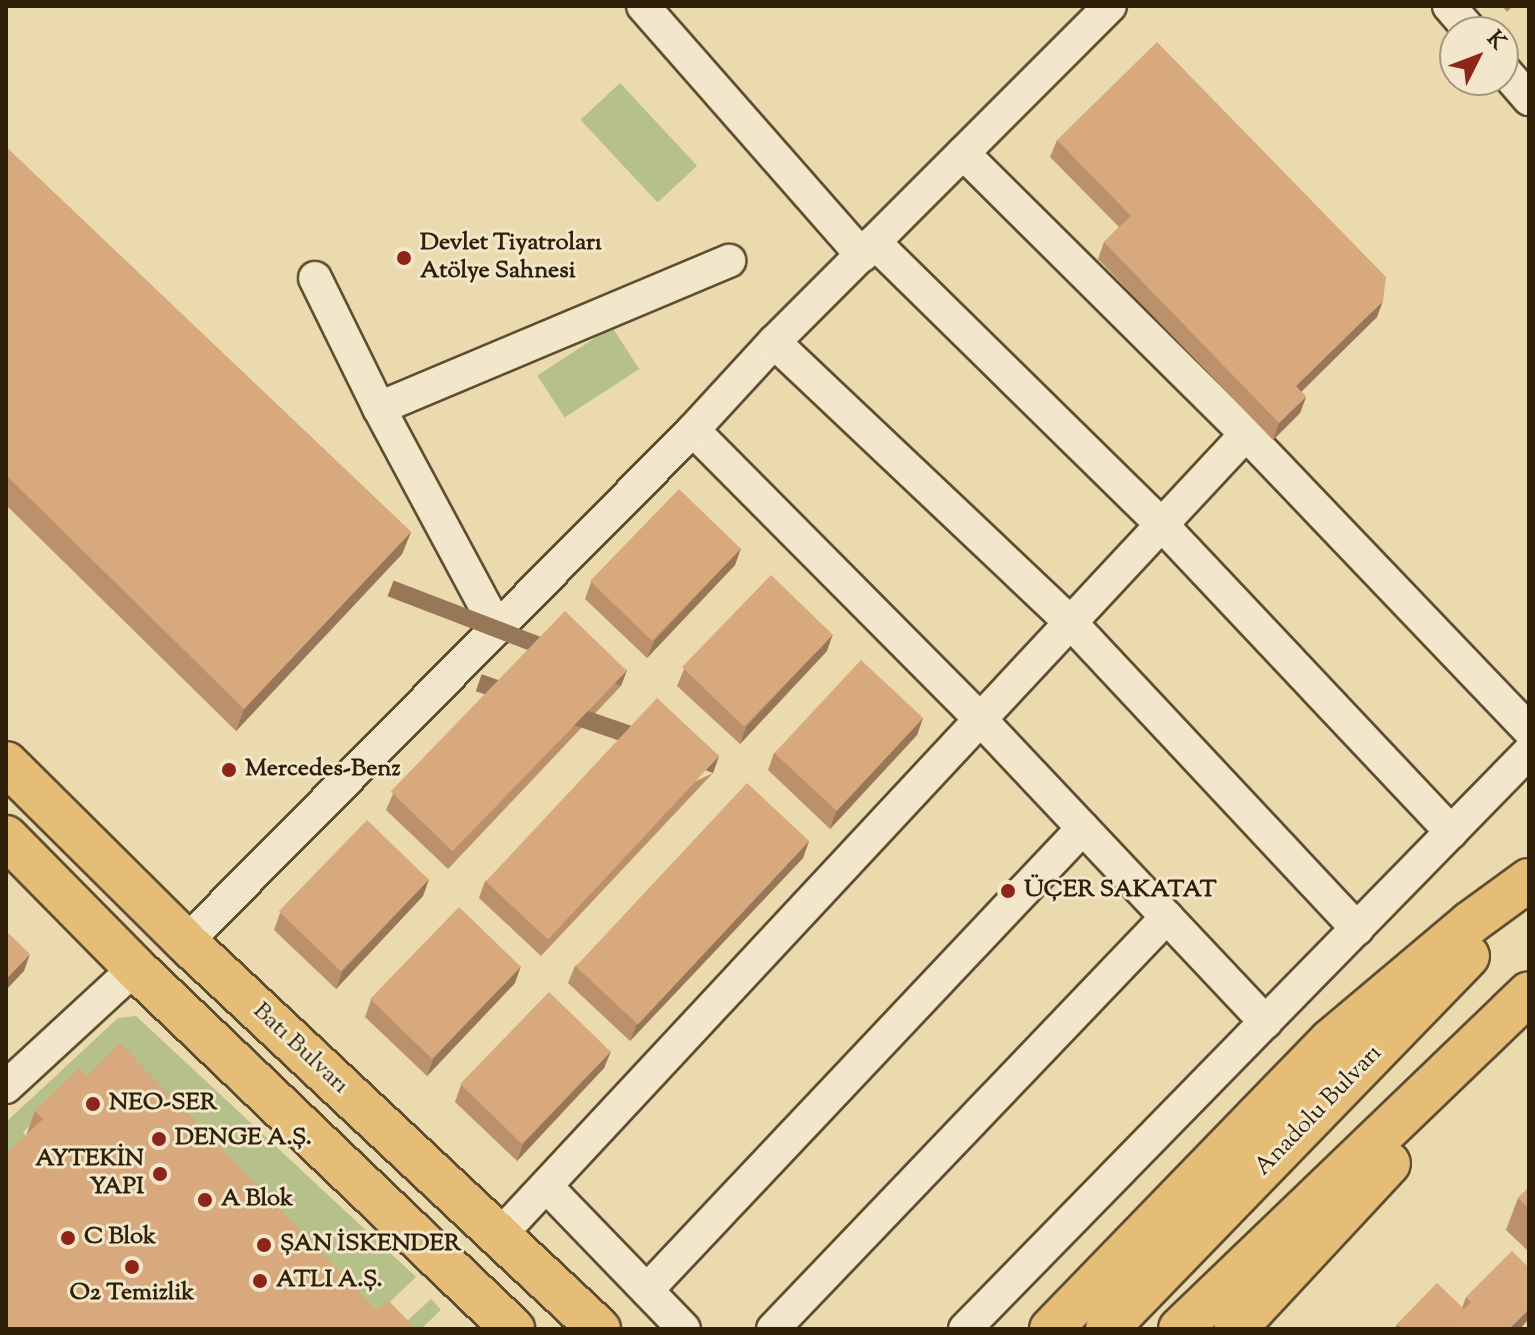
<!DOCTYPE html>
<html>
<head>
<meta charset="utf-8">
<style>
  body { margin:0 }
  #map { position:relative; width:1535px; height:1335px; overflow:hidden; background:#ebdaad; font-family:"Sorts Mill Goudy",serif }
  div>[style] { position:absolute }
  .green>* { inset:0; background:#b6c08b; transform-origin:0 0 }
  .roads { filter:drop-shadow(2px 0 #5f4e32) drop-shadow(-2px 0 #5f4e32) drop-shadow(0 2px #5f4e32) drop-shadow(0 -2px #5f4e32) }
  .minor>* { height:32px; margin:-16px; padding:0 16px; transform-origin:16px; border-radius:16px; background:#f2e7ca }
  .major>* { height:42px; margin:-21px; padding:0 21px; transform-origin:21px; border-radius:21px; background:#e6bd76 }
  .wall>* { inset:0; background:#bb916c }
  .shaded-wall>* { inset:0; background:#987658; transform-origin:0 0 }
  .building>* { inset:0; background:#d9a97e; transform-origin:0 0 }
  .dots>* { width:22px; height:22px; translate:-50% -50%; box-sizing:border-box; border:4px solid #f2e7ca; border-radius:50% }
  span { translate:-50% -50%; white-space:nowrap; text-align:center; line-height:1.15; -webkit-text-stroke:6px #f2e7ca; paint-order:stroke }
  .poi-label { font-size:24px; color:#302009; font-weight:700 }
  .left { translate:0 -50%; text-align:left }
  .right { translate:-100% -50%; text-align:right }
  .street-label { font-size:24px; color:#302009 }
  .frame { position:absolute; inset:0; border:8px solid #302009; pointer-events:none }
  .north { position:absolute; left:1439px; top:16px; width:80px; height:80px; box-sizing:border-box; background:#f2e7ca; border:2px solid #a4977d; border-radius:50%; rotate:48deg; font-size:22px; font-weight:700; line-height:32px; text-align:center; color:#302009 }
  .north::after { content:''; display:block; margin:auto; width:28px; height:36px; background:#8f2418; clip-path:polygon(50% 0,100% 100%,50% 72%,0 100%) }
</style>
</head>
<body>
<div id="map">
  <div class="green">
    <i style="left:620px;top:83px;width:113px;height:54px;rotate:47deg"></i>
    <i style="left:612px;top:327px;width:50px;height:89px;rotate:57deg"></i>
    <i style="clip-path:polygon(136px 1016px,416px 1277px,365px 1326px,72px 1087px,23px 1132px,30px 1141px,6px 1164px,6px 1122px,118px 1018px)"></i>
    <i style="clip-path:polygon(431px 1299px,441px 1310px,421px 1329px,412px 1329px,406px 1322px)"></i>
  </div>
  <div class="roads">
    <div class="minor">
      <i style="left:643px;top:6px;width:332px;rotate:48.7deg"></i>
      <i style="left:1449px;top:6px;width:35px;rotate:49deg"></i>
      <i style="left:1503px;top:69px;width:40px;rotate:49deg"></i>
      <i style="left:963px;top:153px;width:399px;rotate:44.8deg"></i>
      <i style="left:1246px;top:434px;width:410px;rotate:46.3deg"></i>
      <i style="left:874px;top:242px;width:404px;rotate:44.5deg"></i>
      <i style="left:1162px;top:525px;width:422px;rotate:46.7deg"></i>
      <i style="left:315px;top:278px;width:145px;rotate:63.8deg"></i>
      <i style="left:379px;top:408px;width:250px;rotate:61.8deg"></i>
      <i style="left:774px;top:342px;width:409px;rotate:43.4deg"></i>
      <i style="left:1071px;top:623px;width:419px;rotate:46.9deg"></i>
      <i style="left:379px;top:408px;width:380px;rotate:-22.8deg"></i>
      <i style="left:693px;top:430px;width:409px;rotate:45.2deg"></i>
      <i style="left:981px;top:720px;width:415px;rotate:46.7deg"></i>
      <i style="left:186px;top:942px;width:721px;rotate:-45.28deg"></i>
      <i style="left:693px;top:430px;width:120px;rotate:-47.4deg"></i>
      <i style="left:774px;top:342px;width:475px;rotate:-45deg"></i>
      <i style="left:6px;top:1087px;width:176px;rotate:-42.7deg"></i>
      <i style="left:547px;top:1187px;width:197px;rotate:46deg"></i>
      <i style="left:499px;top:1236px;width:1096px;rotate:-47.03deg"></i>
      <i style="left:647px;top:1290px;width:635px;rotate:-46.66deg"></i>
      <i style="left:773px;top:1329px;width:570px;rotate:-46.28deg"></i>
      <i style="left:965px;top:1329px;width:807px;rotate:-45.65deg"></i>
    </div>
    <div class="major">
      <i style="left:6px;top:763px;width:254px;rotate:44.8deg"></i>
      <i style="left:186px;top:942px;width:566px;rotate:43.14deg"></i>
      <i style="left:6px;top:837px;width:184px;rotate:45.4deg"></i>
      <i style="left:135px;top:968px;width:523px;rotate:43.68deg"></i>
      <i style="left:1051px;top:1329px;width:401px;rotate:-45.9deg"></i>
      <i style="left:1330px;top:1041px;width:183px;rotate:-40.1deg"></i>
      <i style="left:1470px;top:923px;width:73px;rotate:-36.1deg"></i>
      <i style="left:1107px;top:1329px;width:519px;rotate:-45.94deg"></i>
      <i style="left:1180px;top:1329px;width:484px;rotate:-43.9deg"></i>
      <i style="left:1235px;top:1329px;width:226px;rotate:-47.1deg"></i>
    </div>
  </div>
  <div class="wall">
    <i style="clip-path:polygon(1502px 6px,1513px 6px,1507px 12px)"></i>
    <i style="clip-path:polygon(1057px 140px,1377px 317px,1301px 391px,1306px 397px,1300px 413px,1273px 440px,1098px 259px,1104px 242px,1119px 227px,1050px 157px)"></i>
    <i style="clip-path:polygon(6px 147px,411px 532px,402px 554px,236px 731px,6px 505px)"></i>
    <i style="clip-path:polygon(741px 548px,735px 565px,647px 658px,585px 599px,591px 582px)"></i>
    <i style="clip-path:polygon(827px 651px,740px 744px,677px 686px,684px 669px)"></i>
    <i style="clip-path:polygon(627px 670px,621px 686px,448px 869px,386px 810px,393px 794px)"></i>
    <i style="clip-path:polygon(923px 718px,917px 735px,830px 829px,768px 770px,774px 753px)"></i>
    <i style="clip-path:polygon(713px 773px,541px 956px,479px 898px,485px 881px)"></i>
    <i style="clip-path:polygon(809px 841px,803px 858px,630px 1041px,568px 983px,575px 966px)"></i>
    <i style="clip-path:polygon(429px 879px,423px 896px,336px 989px,274px 930px,280px 913px)"></i>
    <i style="clip-path:polygon(515px 983px,427px 1076px,365px 1017px,371px 1000px)"></i>
    <i style="clip-path:polygon(611px 1051px,604px 1068px,517px 1161px,455px 1102px,461px 1085px)"></i>
    <i style="clip-path:polygon(87px 1076px,377px 1311px,6px 1329px,27px 1133px,35px 1111px)"></i>
    <i style="clip-path:polygon(1529px 1187px,1529px 1252px,1506px 1230px,1518px 1198px)"></i>
    <i style="clip-path:polygon(1466px 1297px,1520px 1329px,1395px 1329px,1397px 1324px,1462px 1308px)"></i>
  </div>
  <div class="shaded-wall">
    <i style="clip-path:polygon(1383px 301px,1377px 317px,1290px 403px,1296px 386px)"></i>
    <i style="clip-path:polygon(1306px 397px,1300px 413px,1273px 440px,1279px 423px)"></i>
    <i style="clip-path:polygon(411px 532px,402px 554px,236px 731px,244px 709px)"></i>
    <i style="clip-path:polygon(741px 548px,735px 565px,647px 658px,654px 641px)"></i>
    <i style="clip-path:polygon(833px 634px,827px 651px,740px 744px,746px 727px)"></i>
    <i style="left:627px;top:670px;width:17px;height:250px;rotate:111deg"></i>
    <i style="clip-path:polygon(923px 718px,917px 735px,830px 829px,836px 812px)"></i>
    <i style="left:719px;top:756px;width:18px;height:251px;rotate:109deg"></i>
    <i style="clip-path:polygon(809px 841px,803px 858px,630px 1041px,637px 1024px)"></i>
    <i style="clip-path:polygon(429px 879px,423px 896px,336px 989px,342px 972px)"></i>
    <i style="clip-path:polygon(30px 954px,24px 971px,6px 990px,6px 979px)"></i>
    <i style="clip-path:polygon(521px 966px,515px 983px,427px 1076px,433px 1059px)"></i>
    <i style="clip-path:polygon(611px 1051px,604px 1068px,517px 1161px,523px 1144px)"></i>
    <i style="clip-path:polygon(1529px 1309px,1529px 1319px,1520px 1329px,1509px 1329px)"></i>
  </div>
  <div class="building">
    <i style="clip-path:polygon(1157px 42px,1386px 277px,1383px 301px,1296px 386px,1306px 397px,1279px 423px,1104px 242px,1131px 216px,1057px 140px)"></i>
    <i style="clip-path:polygon(6px 147px,411px 532px,244px 709px,6px 475px)"></i>
    <i style="left:679px;top:489px;width:86px;height:128px;rotate:44deg"></i>
    <i style="left:771px;top:575px;width:86px;height:128px;rotate:44deg"></i>
    <i style="left:565px;top:611px;width:86px;height:251px;rotate:44deg"></i>
    <i style="left:861px;top:660px;width:85px;height:127px;rotate:43deg"></i>
    <i style="left:657px;top:698px;width:85px;height:251px;rotate:43deg"></i>
    <i style="left:747px;top:783px;width:85px;height:251px;rotate:43deg"></i>
    <i style="left:367px;top:820px;width:86px;height:127px;rotate:44deg"></i>
    <i style="left:459px;top:907px;width:86px;height:128px;rotate:44deg"></i>
    <i style="clip-path:polygon(6px 931px,30px 954px,6px 979px)"></i>
    <i style="left:549px;top:992px;width:86px;height:128px;rotate:44deg"></i>
    <i style="clip-path:polygon(120px 1043px,395px 1329px,6px 1329px,6px 1154px,43px 1119px,35px 1111px,79px 1068px,87px 1076px)"></i>
    <i style="clip-path:polygon(1529px 1187px,1529px 1208px,1518px 1198px)"></i>
    <i style="clip-path:polygon(1512px 1251px,1529px 1268px,1529px 1309px,1509px 1329px,1445px 1329px,1471px 1302px,1466px 1297px)"></i>
    <i style="clip-path:polygon(1437px 1283px,1464px 1309px,1445px 1329px,1403px 1329px,1397px 1324px)"></i>
    <i style="clip-path:polygon(388px 1300px,416px 1329px,395px 1329px,377px 1311px)"></i>
  </div>
  <div class="dots">
    <i style="left:404px;top:258px;background:#8f2418"></i>
    <i style="left:229px;top:770px;background:#8f2418"></i>
    <i style="left:1008px;top:891px;background:#8f2418"></i>
    <i style="left:93px;top:1104px;background:#8f2418"></i>
    <i style="left:159px;top:1139px;background:#8f2418"></i>
    <i style="left:160px;top:1174px;background:#8f2418"></i>
    <i style="left:205px;top:1200px;background:#8f2418"></i>
    <i style="left:68px;top:1238px;background:#8f2418"></i>
    <i style="left:264px;top:1245px;background:#8f2418"></i>
    <i style="left:132px;top:1267px;background:#8f2418"></i>
    <i style="left:260px;top:1281px;background:#8f2418"></i>
  </div>
  <div class="poi-label">
    <span class="left" style="left:420px;top:258px">Devlet Tiyatroları<br>Atölye Sahnesi</span>
    <span class="left" style="left:245px;top:770px">Mercedes-Benz</span>
    <span class="left" style="left:1024px;top:891px">ÜÇER SAKATAT</span>
    <span class="left" style="left:109px;top:1104px">NEO-SER</span>
    <span class="left" style="left:175px;top:1139px">DENGE A.Ş.</span>
    <span class="right" style="left:144px;top:1174px">AYTEKİN<br>YAPI</span>
    <span class="left" style="left:221px;top:1200px">A Blok</span>
    <span class="left" style="left:84px;top:1238px">C Blok</span>
    <span class="left" style="left:280px;top:1245px">ŞAN İSKENDER</span>
    <span class="left" style="left:276px;top:1281px">ATLI A.Ş.</span>
    <span style="left:132px;top:1294px">O2 Temizlik</span>
  </div>
  <div class="street-label">
    <span style="left:300px;top:1049px;rotate:43deg">Batı Bulvarı</span>
    <span style="left:1319px;top:1111px;rotate:-46deg">Anadolu Bulvarı</span>
  </div>
  <div class="frame"></div>
  <div class="north">K</div>
</div>
</body>
</html>
